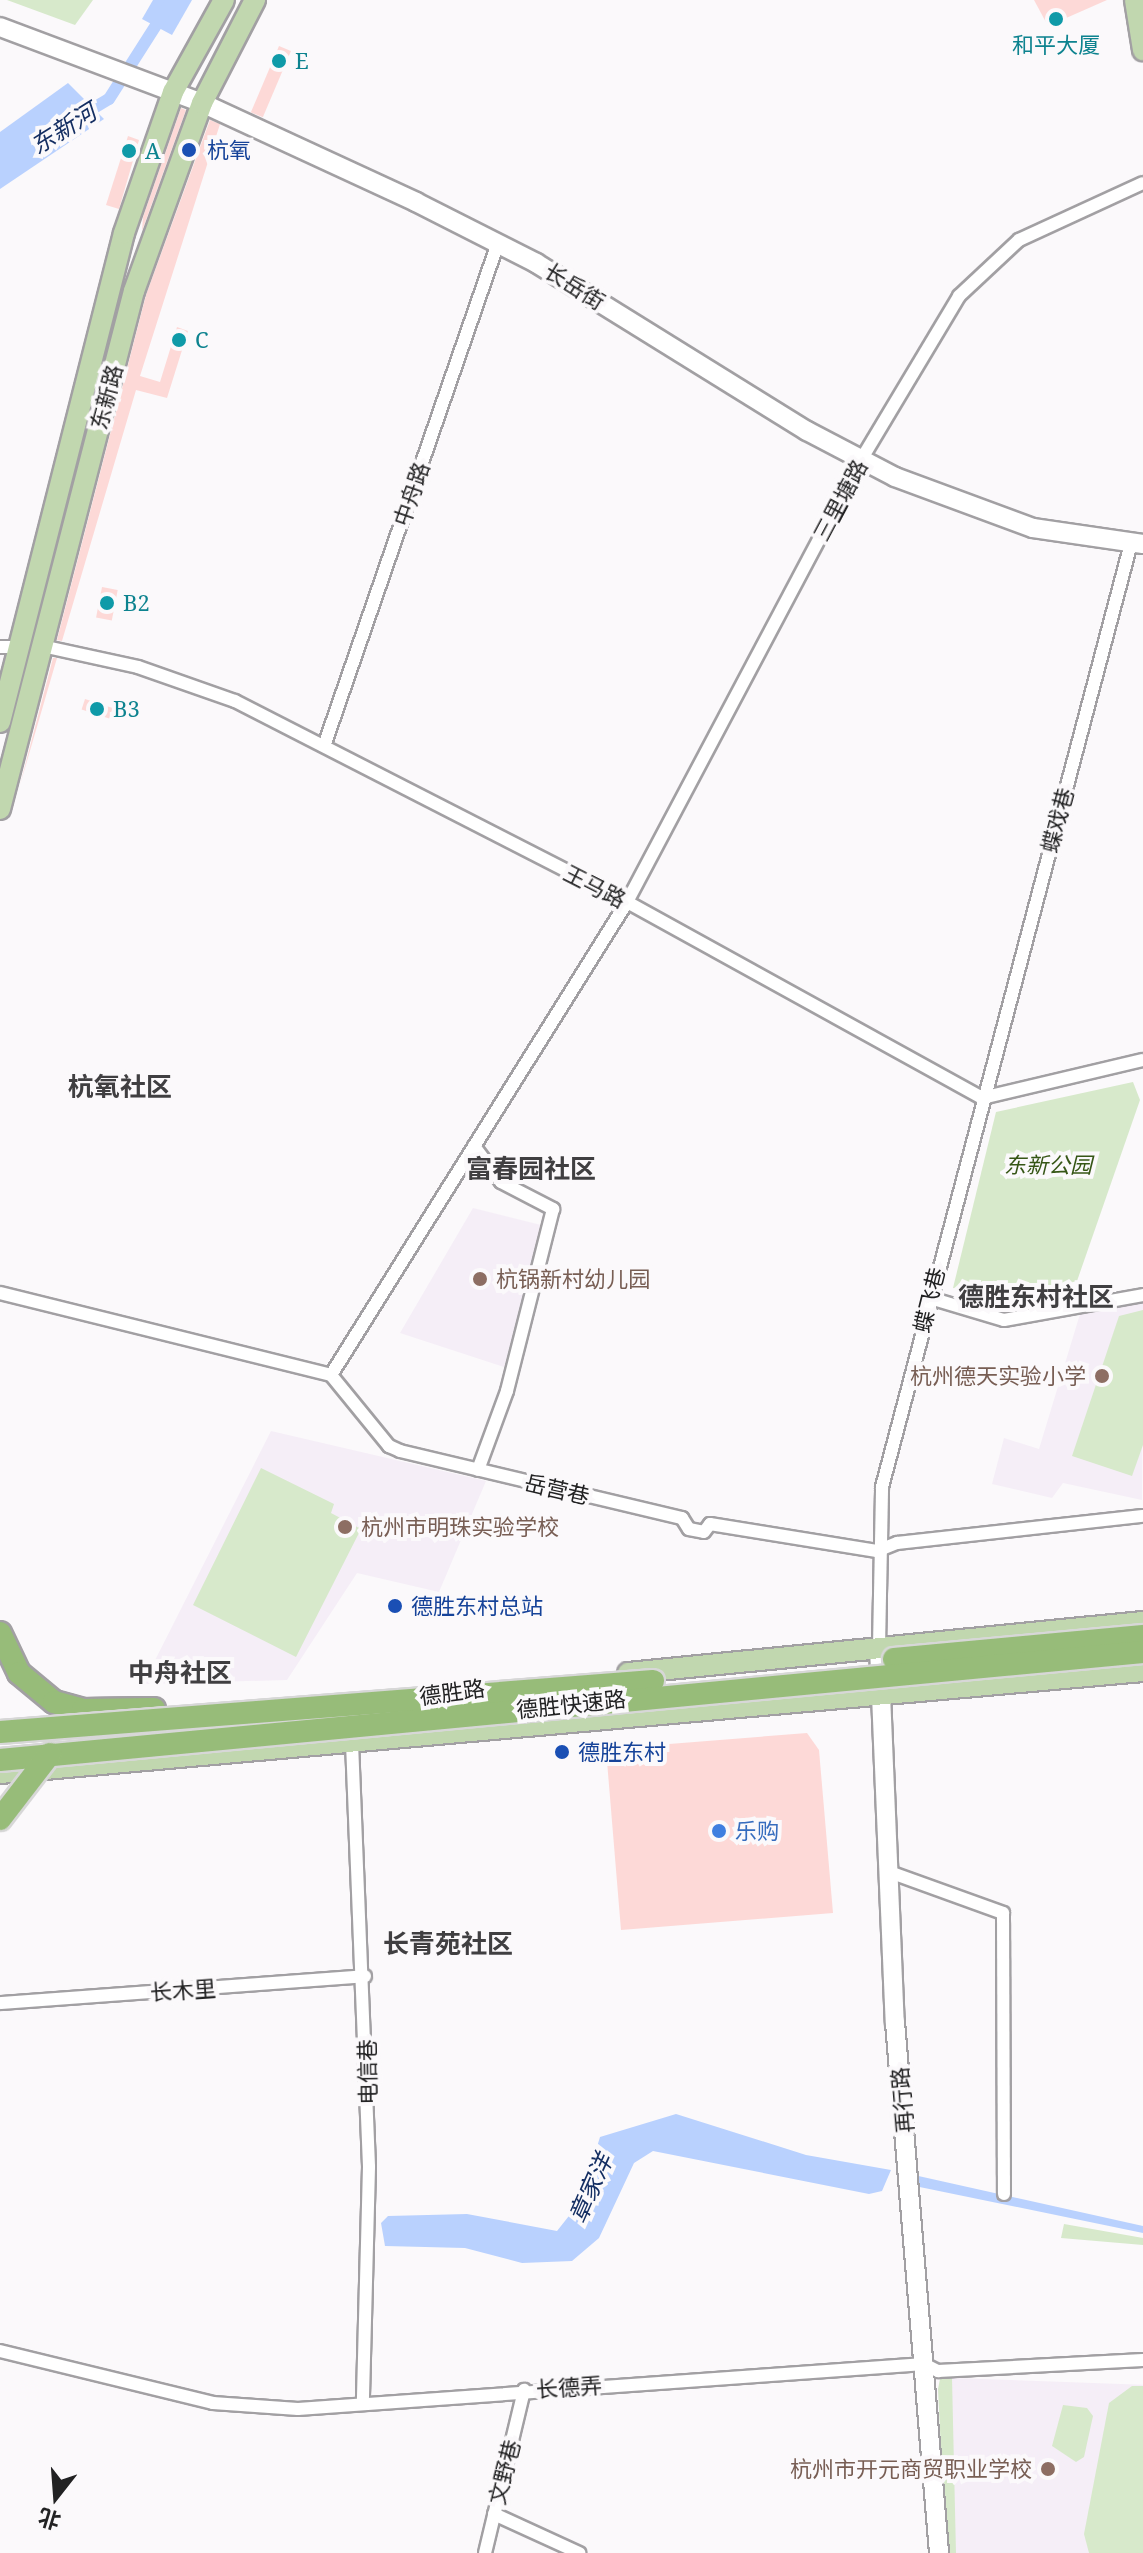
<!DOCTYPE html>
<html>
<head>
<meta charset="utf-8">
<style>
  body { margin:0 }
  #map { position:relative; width:1143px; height:2553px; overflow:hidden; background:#fbf9fb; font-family:"Noto Serif","Noto Sans SC",serif }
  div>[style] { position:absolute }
  .built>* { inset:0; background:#f5eef7; transform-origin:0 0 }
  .green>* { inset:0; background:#d7e9cb }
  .water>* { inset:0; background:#b9d1fe }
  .canal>* { height:12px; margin:-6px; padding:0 6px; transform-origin:6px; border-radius:6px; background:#b9d1fe }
  .building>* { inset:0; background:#fdd9d7; transform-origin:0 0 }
  .roads { filter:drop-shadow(2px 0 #a2a0a3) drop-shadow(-2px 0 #a2a0a3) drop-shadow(0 2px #a2a0a3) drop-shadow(0 -2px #a2a0a3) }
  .street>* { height:12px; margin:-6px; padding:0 6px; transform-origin:6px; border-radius:6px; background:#fff }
  .secondary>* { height:18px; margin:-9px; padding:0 9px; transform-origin:9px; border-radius:9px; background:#fff }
  .primary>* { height:20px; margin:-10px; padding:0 10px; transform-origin:10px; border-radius:10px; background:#c1d7af }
  .highway>* { height:22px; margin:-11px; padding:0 11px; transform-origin:11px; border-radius:11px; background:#97bc79 }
  .bridges { filter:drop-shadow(2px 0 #d7d7d7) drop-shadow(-2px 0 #d7d7d7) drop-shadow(0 2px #d7d7d7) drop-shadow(0 -2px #d7d7d7) }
  .highway-bridge>* { height:22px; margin:-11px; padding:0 11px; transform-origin:11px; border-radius:11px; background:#97bc79 }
  .dots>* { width:22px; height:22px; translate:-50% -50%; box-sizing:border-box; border:4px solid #fbf9fb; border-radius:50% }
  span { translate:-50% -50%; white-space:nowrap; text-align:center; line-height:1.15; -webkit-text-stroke:8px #fbf9fb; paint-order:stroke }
  .culture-label { font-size:22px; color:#0d838f }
  .left { translate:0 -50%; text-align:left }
  .transit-label { font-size:22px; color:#164399 }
  .street-label { font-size:22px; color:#222223 }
  .park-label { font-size:22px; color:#365616; font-style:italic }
  .education-label { font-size:22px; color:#785e54 }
  .right { translate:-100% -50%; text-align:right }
  .shop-label { font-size:22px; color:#366cbe }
  .water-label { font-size:24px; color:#142e62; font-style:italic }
  .quarter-label { font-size:26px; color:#403f41; font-weight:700 }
  .north { position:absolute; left:16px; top:2457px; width:80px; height:80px; -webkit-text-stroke:6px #fbf9fb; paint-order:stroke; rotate:197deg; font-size:22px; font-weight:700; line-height:32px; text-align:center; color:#222223 }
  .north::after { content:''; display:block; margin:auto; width:28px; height:36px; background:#222223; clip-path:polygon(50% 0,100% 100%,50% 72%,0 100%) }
</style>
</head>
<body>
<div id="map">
  <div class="built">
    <i style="clip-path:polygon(473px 1208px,545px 1226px,504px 1367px,400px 1333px)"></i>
    <i style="clip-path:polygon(1143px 1302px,1142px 1500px,1063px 1483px,1052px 1498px,992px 1484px,1004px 1438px,1039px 1449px,1080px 1314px)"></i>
    <i style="clip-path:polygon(271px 1431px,486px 1481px,439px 1592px,357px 1573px,287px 1680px,143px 1684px)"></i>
    <i style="left:952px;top:2378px;width:191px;height:175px;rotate:2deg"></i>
  </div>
  <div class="green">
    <i style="clip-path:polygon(7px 0,93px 0,75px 25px)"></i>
    <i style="clip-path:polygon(1133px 1082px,1140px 1100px,1077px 1281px,1006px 1300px,953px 1288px,996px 1112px)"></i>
    <i style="clip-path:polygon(1143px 1310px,1143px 1445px,1132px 1476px,1072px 1456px,1119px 1316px)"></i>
    <i style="clip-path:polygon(261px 1468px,334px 1504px,331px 1513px,361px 1529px,296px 1657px,193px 1605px)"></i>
    <i style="clip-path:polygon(1064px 2224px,1143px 2238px,1143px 2245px,1061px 2238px)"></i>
    <i style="clip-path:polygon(952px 2378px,956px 2553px,946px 2553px,938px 2389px,940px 2379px)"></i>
    <i style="clip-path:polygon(1132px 2386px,1143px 2386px,1143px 2553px,1089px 2553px,1084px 2534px,1109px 2403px)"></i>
    <i style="clip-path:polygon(1063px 2405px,1087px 2408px,1093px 2416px,1084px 2457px,1076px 2462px,1052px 2446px)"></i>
  </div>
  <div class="water">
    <i style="clip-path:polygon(153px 0,192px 0,172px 35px,142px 19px)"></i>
    <i style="clip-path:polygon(68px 83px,104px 119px,0 189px,0 132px)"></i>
    <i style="clip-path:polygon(676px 2114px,806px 2155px,891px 2170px,882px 2191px,869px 2194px,653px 2151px,634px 2163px,599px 2238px,572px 2261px,522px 2263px,465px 2248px,385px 2246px,381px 2223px,388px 2216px,467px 2214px,557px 2231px,580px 2202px,600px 2137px)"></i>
    <i style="clip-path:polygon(896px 2171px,1143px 2226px,1143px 2233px,905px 2184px)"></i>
  </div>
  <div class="canal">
    <i style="left:82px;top:115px;width:31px;rotate:-31deg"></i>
    <i style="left:109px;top:99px;width:117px;rotate:-57.5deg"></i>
  </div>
  <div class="building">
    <i style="clip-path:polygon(1034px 0,1107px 0,1048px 26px)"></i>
    <i style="left:279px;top:46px;width:13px;height:72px;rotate:23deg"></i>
    <i style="clip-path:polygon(181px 108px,186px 110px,142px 231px,143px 217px)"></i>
    <i style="clip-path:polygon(210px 120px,220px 124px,140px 376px,160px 382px,177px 327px,188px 331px,167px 398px,136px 390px,62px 641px,57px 640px,146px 295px)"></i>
    <i style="clip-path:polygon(128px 136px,139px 140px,119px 209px,106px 205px)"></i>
    <i style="left:102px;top:587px;width:16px;height:31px;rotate:11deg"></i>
    <i style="clip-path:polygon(53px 658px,57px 658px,20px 785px)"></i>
    <i style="left:85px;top:699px;width:29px;height:11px;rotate:18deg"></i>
    <i style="clip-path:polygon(807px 1733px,819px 1750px,833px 1913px,621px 1930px,606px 1749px)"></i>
  </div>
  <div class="roads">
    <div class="street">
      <i style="left:42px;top:646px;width:98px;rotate:12.3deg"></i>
      <i style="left:138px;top:667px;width:103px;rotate:19.3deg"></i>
      <i style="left:235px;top:701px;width:441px;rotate:27.1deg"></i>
      <i style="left:627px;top:902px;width:406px;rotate:28.9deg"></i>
      <i style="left:982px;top:1098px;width:165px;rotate:-13.3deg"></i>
      <i style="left:0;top:647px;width:19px"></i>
      <i style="left:324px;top:746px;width:532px;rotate:-70.92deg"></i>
      <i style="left:474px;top:1146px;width:45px;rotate:53.1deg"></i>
      <i style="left:501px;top:1182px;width:59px;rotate:27.4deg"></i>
      <i style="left:553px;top:1209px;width:188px;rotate:104.2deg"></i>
      <i style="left:507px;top:1391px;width:84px;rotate:110.2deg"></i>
      <i style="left:0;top:1293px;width:341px;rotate:13.9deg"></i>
      <i style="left:331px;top:1375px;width:92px;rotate:50.8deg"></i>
      <i style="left:389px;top:1446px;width:12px;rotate:24deg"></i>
      <i style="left:400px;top:1451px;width:290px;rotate:13.4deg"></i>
      <i style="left:682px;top:1518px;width:13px;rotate:58deg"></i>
      <i style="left:689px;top:1529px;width:15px;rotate:11deg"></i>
      <i style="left:704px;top:1532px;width:10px;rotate:-53deg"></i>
      <i style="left:710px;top:1524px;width:169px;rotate:9.2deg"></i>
      <i style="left:877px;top:1551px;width:22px;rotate:-22deg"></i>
      <i style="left:897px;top:1543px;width:247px;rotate:-6.3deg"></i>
      <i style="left:930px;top:1298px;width:77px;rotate:16.6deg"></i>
      <i style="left:1004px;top:1320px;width:141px;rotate:-10.2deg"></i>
      <i style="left:331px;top:1375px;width:558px;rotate:-57.96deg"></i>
      <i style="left:627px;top:902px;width:500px;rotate:-62.1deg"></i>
      <i style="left:861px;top:460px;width:191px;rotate:-59.1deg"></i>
      <i style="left:959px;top:296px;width:82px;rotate:-43deg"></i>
      <i style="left:1019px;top:240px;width:136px;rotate:-24.7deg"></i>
      <i style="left:879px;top:1647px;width:160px;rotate:-88.9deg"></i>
      <i style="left:882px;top:1487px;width:976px;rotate:-75.22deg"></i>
      <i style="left:352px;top:1743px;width:424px;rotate:87.7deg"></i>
      <i style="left:369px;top:2167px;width:235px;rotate:91.5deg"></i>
      <i style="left:892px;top:1873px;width:118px;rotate:19.8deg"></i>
      <i style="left:1003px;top:1913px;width:281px;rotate:89.8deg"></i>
      <i style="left:0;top:2003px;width:366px;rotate:-4.2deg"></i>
      <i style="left:0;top:2351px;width:219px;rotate:13.7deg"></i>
      <i style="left:213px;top:2403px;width:85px;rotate:4deg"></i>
      <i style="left:298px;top:2409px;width:628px;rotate:-4.11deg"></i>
      <i style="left:924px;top:2364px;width:16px;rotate:27deg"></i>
      <i style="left:938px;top:2371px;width:205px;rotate:-3.1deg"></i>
      <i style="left:494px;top:2514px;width:94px;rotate:24.6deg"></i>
      <i style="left:485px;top:2553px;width:168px;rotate:-76.5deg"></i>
    </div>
    <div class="secondary">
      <i style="left:0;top:27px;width:216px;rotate:20.6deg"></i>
      <i style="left:202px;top:103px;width:236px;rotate:24.8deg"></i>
      <i style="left:416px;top:202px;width:135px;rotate:26.9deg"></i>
      <i style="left:536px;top:263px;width:319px;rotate:31.8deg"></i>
      <i style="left:807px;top:431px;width:99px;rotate:27.6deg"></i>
      <i style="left:895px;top:477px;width:147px;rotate:20.3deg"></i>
      <i style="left:1033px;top:528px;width:111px;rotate:8.3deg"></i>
      <i style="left:879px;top:1647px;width:375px;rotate:87.6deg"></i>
      <i style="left:895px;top:2022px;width:533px;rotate:85.26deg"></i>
    </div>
    <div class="primary">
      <i style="left:1135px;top:0;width:51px;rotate:80.9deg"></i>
      <i style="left:0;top:722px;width:504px;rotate:-75.77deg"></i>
      <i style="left:124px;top:233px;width:149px;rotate:-70.8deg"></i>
      <i style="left:173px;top:92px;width:105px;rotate:-61deg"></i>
      <i style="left:0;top:809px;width:535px;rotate:-75.5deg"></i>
      <i style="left:134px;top:291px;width:200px;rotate:-70.1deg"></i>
      <i style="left:202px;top:103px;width:116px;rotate:-62.8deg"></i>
      <i style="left:628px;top:1673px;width:518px;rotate:-5.66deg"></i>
      <i style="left:0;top:1773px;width:1148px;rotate:-5.1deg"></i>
    </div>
    <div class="highway">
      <i style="left:0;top:1633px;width:44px;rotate:64.6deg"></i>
      <i style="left:19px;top:1673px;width:45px;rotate:39.6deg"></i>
      <i style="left:54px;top:1702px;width:30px;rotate:15deg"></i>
      <i style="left:83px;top:1710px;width:71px;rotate:-0.8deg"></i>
    </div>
  </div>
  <div class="bridges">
    <div class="highway-bridge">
      <i style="left:894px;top:1659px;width:250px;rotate:-5.3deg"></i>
      <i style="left:0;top:1732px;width:655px;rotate:-4.47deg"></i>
      <i style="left:0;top:1760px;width:1148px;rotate:-5.4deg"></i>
      <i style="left:0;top:1819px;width:82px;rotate:-52.4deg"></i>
    </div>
  </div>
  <div class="dots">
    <i style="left:1056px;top:19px;background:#0f9aa8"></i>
    <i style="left:279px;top:61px;background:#0f9aa8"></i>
    <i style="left:189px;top:150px;background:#1a4fb4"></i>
    <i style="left:129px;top:151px;background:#0f9aa8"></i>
    <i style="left:179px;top:340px;background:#0f9aa8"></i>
    <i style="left:107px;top:603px;background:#0f9aa8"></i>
    <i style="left:97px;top:709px;background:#0f9aa8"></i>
    <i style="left:480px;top:1279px;background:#8d6e63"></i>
    <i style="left:1102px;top:1376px;background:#8d6e63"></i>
    <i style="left:345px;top:1527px;background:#8d6e63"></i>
    <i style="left:395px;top:1606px;background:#1a4fb4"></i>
    <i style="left:562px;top:1752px;background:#1a4fb4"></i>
    <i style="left:719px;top:1831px;background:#3f7fe0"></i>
    <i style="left:1048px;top:2469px;background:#8d6e63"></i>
  </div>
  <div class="culture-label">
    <span style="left:1056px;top:45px">和平大厦</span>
    <span class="left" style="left:295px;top:61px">E</span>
    <span class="left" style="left:145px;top:151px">A</span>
    <span class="left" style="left:195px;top:340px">C</span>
    <span class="left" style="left:123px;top:603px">B2</span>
    <span class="left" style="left:113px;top:709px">B3</span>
  </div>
  <div class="transit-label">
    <span class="left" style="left:207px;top:150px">杭氧</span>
    <span class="left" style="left:411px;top:1606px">德胜东村总站</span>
    <span class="left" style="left:578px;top:1752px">德胜东村</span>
  </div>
  <div class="street-label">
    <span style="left:575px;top:286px;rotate:32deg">长岳街</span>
    <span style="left:106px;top:397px;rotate:-75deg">东新路</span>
    <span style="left:411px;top:494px;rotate:-71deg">中舟路</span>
    <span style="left:840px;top:500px;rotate:-62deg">三里塘路</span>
    <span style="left:1057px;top:820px;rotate:-75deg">蝶戏巷</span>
    <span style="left:595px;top:886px;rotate:27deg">王马路</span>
    <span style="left:929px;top:1300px;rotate:-76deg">蝶飞巷</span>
    <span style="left:557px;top:1489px;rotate:13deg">岳营巷</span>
    <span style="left:452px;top:1692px;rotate:-8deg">德胜路</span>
    <span style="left:571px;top:1704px;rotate:-6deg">德胜快速路</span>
    <span style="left:183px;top:1990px;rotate:-4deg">长木里</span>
    <span style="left:367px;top:2072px;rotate:-91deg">电信巷</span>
    <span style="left:902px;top:2100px;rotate:-95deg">再行路</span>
    <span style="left:569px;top:2387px;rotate:-4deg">长德弄</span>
    <span style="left:504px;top:2472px;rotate:-76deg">文野巷</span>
  </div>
  <div class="park-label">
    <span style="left:1048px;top:1165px">东新公园</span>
  </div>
  <div class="education-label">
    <span class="left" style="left:496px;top:1279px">杭锅新村幼儿园</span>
    <span class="right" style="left:1086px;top:1376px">杭州德天实验小学</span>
    <span class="left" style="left:361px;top:1527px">杭州市明珠实验学校</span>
    <span class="right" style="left:1032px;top:2469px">杭州市开元商贸职业学校</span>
  </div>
  <div class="shop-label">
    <span class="left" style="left:735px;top:1831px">乐购</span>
  </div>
  <div class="water-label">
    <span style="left:63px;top:128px;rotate:-32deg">东新河</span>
    <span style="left:590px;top:2188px;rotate:-66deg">章家洋</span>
  </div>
  <div class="quarter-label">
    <span style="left:120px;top:1087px">杭氧社区</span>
    <span style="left:531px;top:1169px">富春园社区</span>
    <span style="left:1036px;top:1297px">德胜东村社区</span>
    <span style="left:180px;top:1673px">中舟社区</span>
    <span style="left:448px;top:1944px">长青苑社区</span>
  </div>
  <div class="north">北</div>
</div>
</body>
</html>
